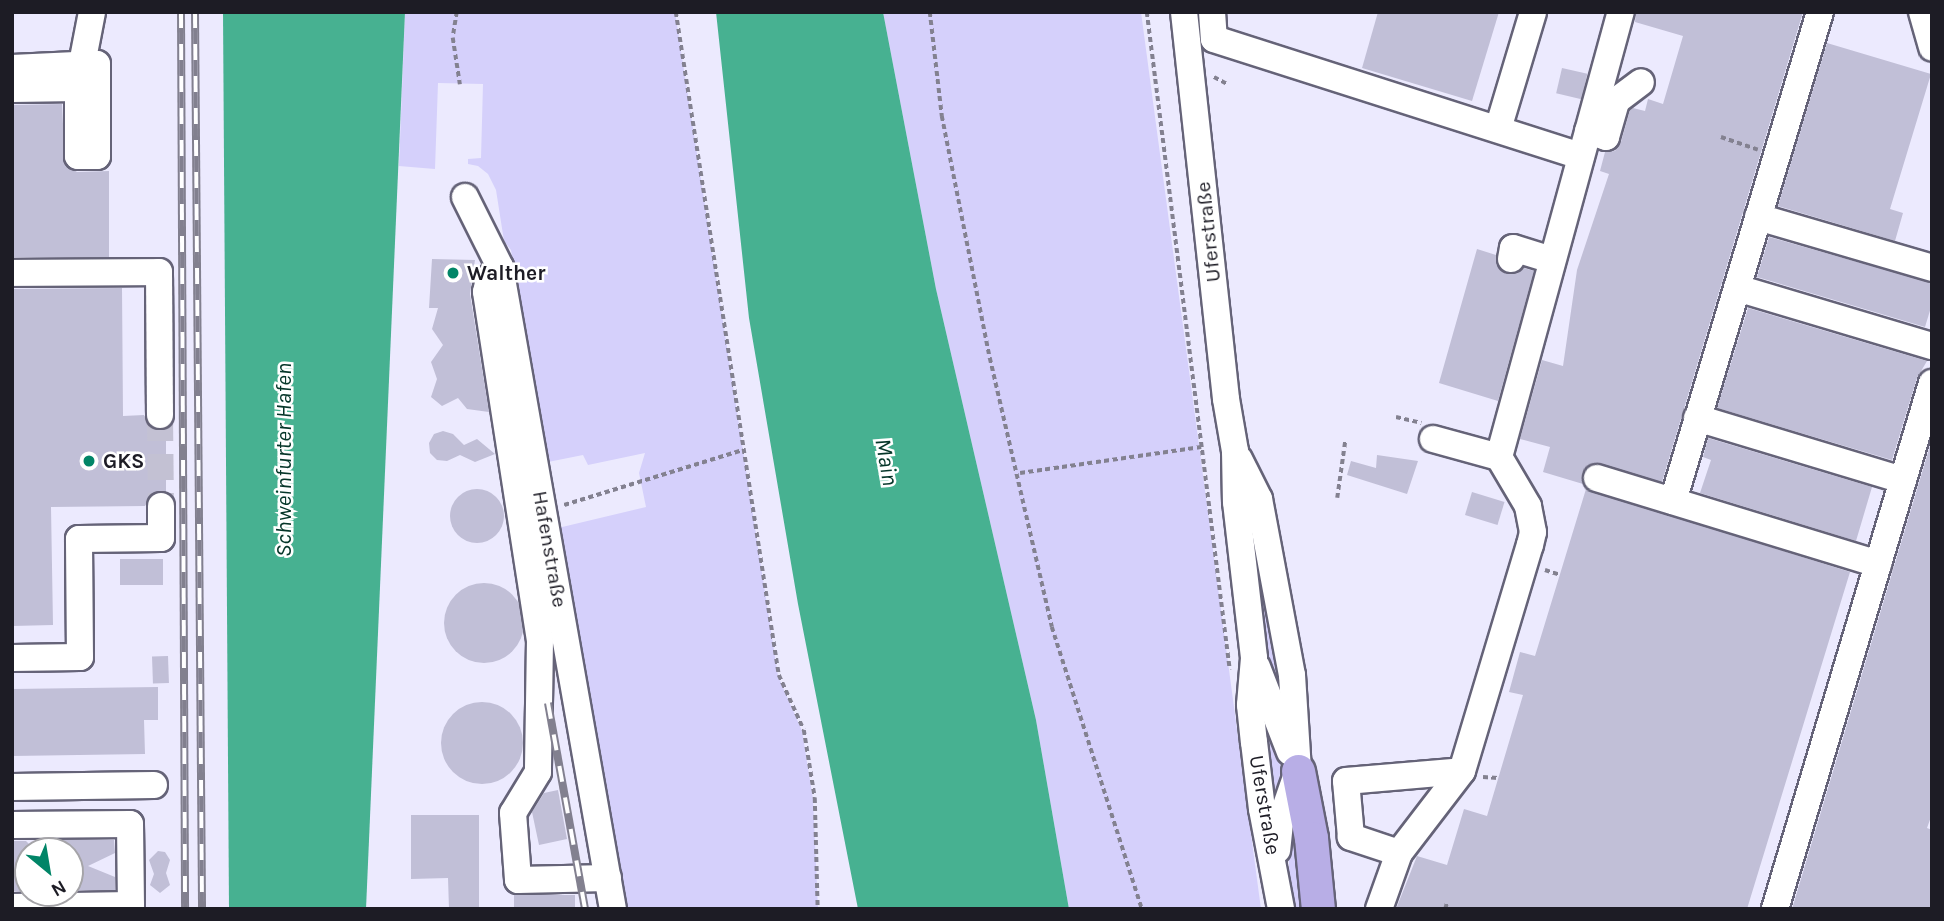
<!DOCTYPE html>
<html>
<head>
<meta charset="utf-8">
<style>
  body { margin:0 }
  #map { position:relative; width:1944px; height:921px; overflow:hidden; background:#eceafe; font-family:Karla,sans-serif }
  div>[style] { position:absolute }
  .green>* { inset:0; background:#d5d0fb }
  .water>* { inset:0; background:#47b191 }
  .building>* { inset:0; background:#c1bfd7; transform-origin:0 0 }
  .round { border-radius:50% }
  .minor-tunnel>* { height:26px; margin-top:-13px; transform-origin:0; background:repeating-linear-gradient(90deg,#c3c1d3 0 26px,transparent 0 39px) }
  .path>* { height:3.5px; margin-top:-1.75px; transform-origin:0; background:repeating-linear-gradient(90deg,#838190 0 5px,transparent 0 8.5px) }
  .roads { filter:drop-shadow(2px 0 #656378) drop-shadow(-2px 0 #656378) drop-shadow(0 2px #656378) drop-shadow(0 -2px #656378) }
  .minor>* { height:26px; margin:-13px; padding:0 13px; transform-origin:13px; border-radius:13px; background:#fff }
  .major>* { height:33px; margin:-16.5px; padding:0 16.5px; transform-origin:16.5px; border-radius:16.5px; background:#b8aee6 }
  .rail>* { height:8px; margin-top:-4px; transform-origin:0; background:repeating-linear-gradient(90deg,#fff 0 16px,#82808f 0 32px); box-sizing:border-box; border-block:2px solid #82808f }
  .dots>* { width:19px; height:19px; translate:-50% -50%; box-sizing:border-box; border:4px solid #fff; border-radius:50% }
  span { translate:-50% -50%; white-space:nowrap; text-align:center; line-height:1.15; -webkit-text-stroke:5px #fff; paint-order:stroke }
  .street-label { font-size:21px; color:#1d1c25 }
  .poi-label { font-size:21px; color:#1d1c25; font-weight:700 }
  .left { translate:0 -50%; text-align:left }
  .water-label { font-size:23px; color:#053629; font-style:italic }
  .frame { position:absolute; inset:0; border:14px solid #1d1c25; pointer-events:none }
  .north { position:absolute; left:14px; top:837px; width:70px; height:70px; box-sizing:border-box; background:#fff; border:2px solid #a5a4a8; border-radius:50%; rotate:150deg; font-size:19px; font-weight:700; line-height:28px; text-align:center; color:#1d1c25 }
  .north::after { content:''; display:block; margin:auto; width:24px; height:32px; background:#018567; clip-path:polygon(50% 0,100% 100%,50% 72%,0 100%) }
</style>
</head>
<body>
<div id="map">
  <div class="green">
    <i style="clip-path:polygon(405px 12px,675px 12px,778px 676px,802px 731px,813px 799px,818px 909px,623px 909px,558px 528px,646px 507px,639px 473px,645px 453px,588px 465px,583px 455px,548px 462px,511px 250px,504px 241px,496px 190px,488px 174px,478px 166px,468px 164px,468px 159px,481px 158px,483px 84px,438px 83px,435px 169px,399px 166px)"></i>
    <i style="clip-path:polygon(883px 12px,1141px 12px,1261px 909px,1069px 909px,1036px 720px,936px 289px)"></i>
    <i style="clip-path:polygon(1248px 503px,1285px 705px,1268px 656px)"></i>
    <i style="clip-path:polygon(1261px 706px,1281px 768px,1274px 805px)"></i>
    <i style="clip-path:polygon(1294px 821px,1304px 909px,1294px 909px,1289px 875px,1289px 840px)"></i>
  </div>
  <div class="water">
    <i style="clip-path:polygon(223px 12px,405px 12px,366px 909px,229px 909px)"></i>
    <i style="clip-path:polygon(716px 12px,883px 12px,936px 289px,1036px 720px,1069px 909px,858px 909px,798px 604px,749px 318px)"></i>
  </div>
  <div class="building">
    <i style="clip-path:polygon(1378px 12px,1499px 12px,1472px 101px,1362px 68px)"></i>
    <i style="clip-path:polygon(1636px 12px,1803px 12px,1662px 482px,1594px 463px,1582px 473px,1583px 484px,1543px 472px,1550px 447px,1520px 439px,1542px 360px,1563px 366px,1577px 270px,1609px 174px,1600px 171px,1605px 152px,1615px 151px,1621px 142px,1630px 110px,1633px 108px,1645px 111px,1648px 99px,1663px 104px,1683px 36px,1635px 22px)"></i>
    <i style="clip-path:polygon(1827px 43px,1931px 74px,1890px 209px,1903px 213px,1895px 241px,1778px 206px)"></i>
    <i style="left:1562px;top:68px;width:26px;height:26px;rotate:13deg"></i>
    <i style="clip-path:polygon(62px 104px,65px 164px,77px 172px,109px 171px,109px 257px,12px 257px,12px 105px)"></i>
    <i style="clip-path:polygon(1769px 237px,1932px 283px,1932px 304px,1925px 327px,1757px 277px)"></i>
    <i style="clip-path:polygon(1477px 249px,1496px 255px,1496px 265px,1508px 274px,1517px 274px,1524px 268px,1534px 271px,1498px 401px,1439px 383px)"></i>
    <i style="clip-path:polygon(432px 259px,475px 260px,470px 294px,489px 412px,467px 409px,458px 398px,442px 406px,431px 397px,437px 379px,431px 362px,443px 345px,432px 329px,438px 308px,429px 308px)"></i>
    <i style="clip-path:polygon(122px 288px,123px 416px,144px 415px,152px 428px,166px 429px,166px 492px,153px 493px,145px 506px,51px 507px,53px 625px,12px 626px,12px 289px)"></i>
    <i style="clip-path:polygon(1748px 308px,1927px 361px,1917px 378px,1892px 460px,1717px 408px)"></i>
    <i style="clip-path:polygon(443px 431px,453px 434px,464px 445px,477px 439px,495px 454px,475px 462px,460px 455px,447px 461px,437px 460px,430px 453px,429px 443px,434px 434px)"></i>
    <i style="clip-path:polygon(1708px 438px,1872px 487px,1856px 541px,1700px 493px,1711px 460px,1703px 457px)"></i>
    <i style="clip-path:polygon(1932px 439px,1932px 814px,1927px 828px,1932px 830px,1932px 909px,1792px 909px)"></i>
    <i style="clip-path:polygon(1377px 455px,1418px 461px,1407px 494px,1347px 475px,1351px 461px,1376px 468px)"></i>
    <i class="round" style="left:450px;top:489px;width:54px;height:54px"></i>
    <i style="clip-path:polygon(1586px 489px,1850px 572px,1747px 909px,1396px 909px,1417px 856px,1447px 865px,1464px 809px,1487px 816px,1523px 695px,1509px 692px,1520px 652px,1535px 656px)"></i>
    <i style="left:1472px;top:492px;width:34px;height:24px;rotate:17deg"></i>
    <i style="left:120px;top:559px;width:43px;height:26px"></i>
    <i class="round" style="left:444px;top:583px;width:80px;height:80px"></i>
    <i style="left:168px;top:656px;width:27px;height:16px;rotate:88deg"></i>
    <i style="clip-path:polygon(158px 687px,158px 720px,144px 720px,145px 754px,12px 756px,12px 689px)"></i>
    <i class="round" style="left:441px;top:702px;width:82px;height:82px"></i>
    <i style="clip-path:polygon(558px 790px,567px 839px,539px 845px,532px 812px,544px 793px)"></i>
    <i style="clip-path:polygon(411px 815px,479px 815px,479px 909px,449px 909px,448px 878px,411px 879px)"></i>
    <i style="clip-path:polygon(49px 840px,114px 840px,115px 853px,88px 866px,115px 877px,115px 890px,70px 890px,75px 878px,70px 851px,46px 851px)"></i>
    <i style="clip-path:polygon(12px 841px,26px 841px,30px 845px,28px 858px,21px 869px,28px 877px,28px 891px,12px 891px)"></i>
    <i style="clip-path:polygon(158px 851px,165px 852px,170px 860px,166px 873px,170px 885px,160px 893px,150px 885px,154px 874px,149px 860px)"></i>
    <i style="left:575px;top:895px;width:14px;height:61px;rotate:90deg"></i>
  </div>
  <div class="minor-tunnel">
    <i style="left:160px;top:415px;width:91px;rotate:89.4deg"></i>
  </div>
  <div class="path">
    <i style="left:457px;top:12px;width:26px;rotate:99deg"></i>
    <i style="left:453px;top:38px;width:47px;rotate:81.3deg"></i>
    <i style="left:676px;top:12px;width:671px;rotate:81.17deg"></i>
    <i style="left:779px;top:675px;width:60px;rotate:65.6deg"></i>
    <i style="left:804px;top:730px;width:69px;rotate:80.8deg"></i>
    <i style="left:815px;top:798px;width:111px;rotate:88.5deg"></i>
    <i style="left:930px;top:12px;width:105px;rotate:83.4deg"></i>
    <i style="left:942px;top:116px;width:247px;rotate:78.8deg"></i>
    <i style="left:990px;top:358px;width:276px;rotate:77deg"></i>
    <i style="left:1052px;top:627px;width:296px;rotate:72.3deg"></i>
    <i style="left:1147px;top:12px;width:663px;rotate:82.81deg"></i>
    <i style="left:1214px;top:77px;width:15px;rotate:28deg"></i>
    <i style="left:1721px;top:137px;width:39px;rotate:19deg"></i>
    <i style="left:1396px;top:417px;width:26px;rotate:13deg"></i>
    <i style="left:1020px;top:473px;width:183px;rotate:-8.2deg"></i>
    <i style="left:1337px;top:498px;width:58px;rotate:-82deg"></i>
    <i style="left:564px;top:505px;width:187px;rotate:-17.1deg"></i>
    <i style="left:1545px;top:570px;width:16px;rotate:18deg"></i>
    <i style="left:1483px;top:777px;width:15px;rotate:4deg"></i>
    <i style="left:1445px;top:909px;width:7px;rotate:-74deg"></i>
  </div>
  <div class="roads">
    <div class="minor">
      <i style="left:1184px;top:12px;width:389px;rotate:83.8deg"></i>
      <i style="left:1226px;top:399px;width:53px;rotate:80.2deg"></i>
      <i style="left:1235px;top:451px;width:51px;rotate:88.9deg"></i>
      <i style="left:1236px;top:502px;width:157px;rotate:83.4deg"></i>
      <i style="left:1254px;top:658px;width:47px;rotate:94.9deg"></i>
      <i style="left:1250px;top:705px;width:37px;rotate:84deg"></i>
      <i style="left:1254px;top:742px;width:67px;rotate:83.2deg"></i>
      <i style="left:1262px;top:809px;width:102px;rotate:79.2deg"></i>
      <i style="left:1212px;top:12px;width:27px;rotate:86deg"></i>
      <i style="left:1214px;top:39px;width:385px;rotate:17.7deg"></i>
      <i style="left:1922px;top:12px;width:37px;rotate:74deg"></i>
      <i style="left:82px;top:64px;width:53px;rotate:-79.1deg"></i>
      <i style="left:12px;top:68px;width:85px;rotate:-2.7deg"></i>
      <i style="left:97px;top:64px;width:92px;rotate:90deg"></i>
      <i style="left:97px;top:156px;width:19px;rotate:180deg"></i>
      <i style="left:78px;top:156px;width:68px;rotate:-90deg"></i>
      <i style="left:78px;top:88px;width:66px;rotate:179.1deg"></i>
      <i style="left:1498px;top:129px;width:122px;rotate:-73.3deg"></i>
      <i style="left:1588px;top:131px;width:19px;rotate:18deg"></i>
      <i style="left:1606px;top:137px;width:37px;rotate:-74deg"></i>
      <i style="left:1616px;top:101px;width:31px;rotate:-37deg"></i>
      <i style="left:465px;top:197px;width:78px;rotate:63.4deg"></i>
      <i style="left:500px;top:267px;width:652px;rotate:80.02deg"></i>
      <i style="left:1758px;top:217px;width:181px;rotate:16.3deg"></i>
      <i style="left:1511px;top:259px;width:11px;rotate:-80deg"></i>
      <i style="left:1513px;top:248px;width:41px;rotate:17.1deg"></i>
      <i style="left:500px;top:267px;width:16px;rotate:133deg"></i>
      <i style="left:489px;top:279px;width:13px;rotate:103deg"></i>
      <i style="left:486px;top:292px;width:352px;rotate:81.2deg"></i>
      <i style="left:540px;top:640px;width:132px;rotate:90.9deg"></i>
      <i style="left:538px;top:772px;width:48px;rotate:121.4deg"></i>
      <i style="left:513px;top:813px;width:67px;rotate:85.7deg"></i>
      <i style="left:518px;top:880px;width:90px;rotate:-1.3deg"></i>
      <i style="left:12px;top:273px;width:147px;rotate:-0.4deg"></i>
      <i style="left:159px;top:272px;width:143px;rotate:89.6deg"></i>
      <i style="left:1737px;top:288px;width:203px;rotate:16.6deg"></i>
      <i style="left:1697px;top:418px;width:215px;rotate:16.8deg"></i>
      <i style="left:1433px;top:439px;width:68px;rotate:15.3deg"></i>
      <i style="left:1499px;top:457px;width:461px;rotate:-74.7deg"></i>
      <i style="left:1239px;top:459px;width:45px;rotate:63.4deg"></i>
      <i style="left:1259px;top:499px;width:179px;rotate:79.4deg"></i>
      <i style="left:1292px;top:675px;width:96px;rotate:86.4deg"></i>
      <i style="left:1298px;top:771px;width:55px;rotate:109.1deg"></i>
      <i style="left:1280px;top:823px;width:27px;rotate:96deg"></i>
      <i style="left:1597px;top:478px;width:294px;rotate:17deg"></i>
      <i style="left:1673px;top:501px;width:511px;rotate:-73.27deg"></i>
      <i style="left:12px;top:658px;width:68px;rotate:-0.8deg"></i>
      <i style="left:80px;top:657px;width:118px;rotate:-90.5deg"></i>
      <i style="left:79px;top:539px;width:82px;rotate:-0.7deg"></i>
      <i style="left:161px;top:538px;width:32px;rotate:-90deg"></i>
      <i style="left:1257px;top:667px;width:91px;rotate:68.8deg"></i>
      <i style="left:12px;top:787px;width:142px;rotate:-0.8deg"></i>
      <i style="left:12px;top:825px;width:118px;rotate:-0.5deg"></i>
      <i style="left:130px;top:824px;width:81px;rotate:89.3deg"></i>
      <i style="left:131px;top:905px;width:119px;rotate:179deg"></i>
      <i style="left:1399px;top:853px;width:51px;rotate:-161.6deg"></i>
      <i style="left:1351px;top:837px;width:56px;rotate:-95.1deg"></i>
      <i style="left:1346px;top:781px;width:116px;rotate:-4.9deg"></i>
      <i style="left:1379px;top:909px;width:59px;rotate:-70.3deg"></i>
      <i style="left:1399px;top:853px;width:103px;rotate:-52.5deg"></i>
      <i style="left:1462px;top:771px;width:236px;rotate:-73.3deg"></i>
      <i style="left:1530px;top:545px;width:13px;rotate:-77deg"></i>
      <i style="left:1533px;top:532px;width:26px;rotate:-101deg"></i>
      <i style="left:1528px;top:506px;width:57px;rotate:-120.6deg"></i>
      <i style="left:1775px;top:909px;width:549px;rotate:-73.38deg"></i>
    </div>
    <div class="major">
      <i style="left:1298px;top:771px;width:68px;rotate:79deg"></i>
      <i style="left:1311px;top:838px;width:71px;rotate:84.4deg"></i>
    </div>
  </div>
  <div class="rail">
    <i style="left:181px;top:12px;width:897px;rotate:89.74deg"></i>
    <i style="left:195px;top:12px;width:897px;rotate:89.55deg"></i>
    <i style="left:548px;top:703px;width:209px;rotate:79.8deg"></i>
  </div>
  <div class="dots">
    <i style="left:453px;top:273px;background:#018567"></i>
    <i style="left:89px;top:461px;background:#018567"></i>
  </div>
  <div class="street-label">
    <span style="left:1208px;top:232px;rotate:-96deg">Uferstraße</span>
    <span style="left:550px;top:549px;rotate:80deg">Hafenstraße</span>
    <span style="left:1265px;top:805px;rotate:80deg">Uferstraße</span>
  </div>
  <div class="poi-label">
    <span class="left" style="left:467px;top:273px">Walther</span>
    <span class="left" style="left:103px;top:461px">GKS</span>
  </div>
  <div class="water-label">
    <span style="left:284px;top:460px;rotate:-90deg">Schweinfurter Hafen</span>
    <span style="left:886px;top:462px;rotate:80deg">Main</span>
  </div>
  <div class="frame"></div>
  <div class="north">N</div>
</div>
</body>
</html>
